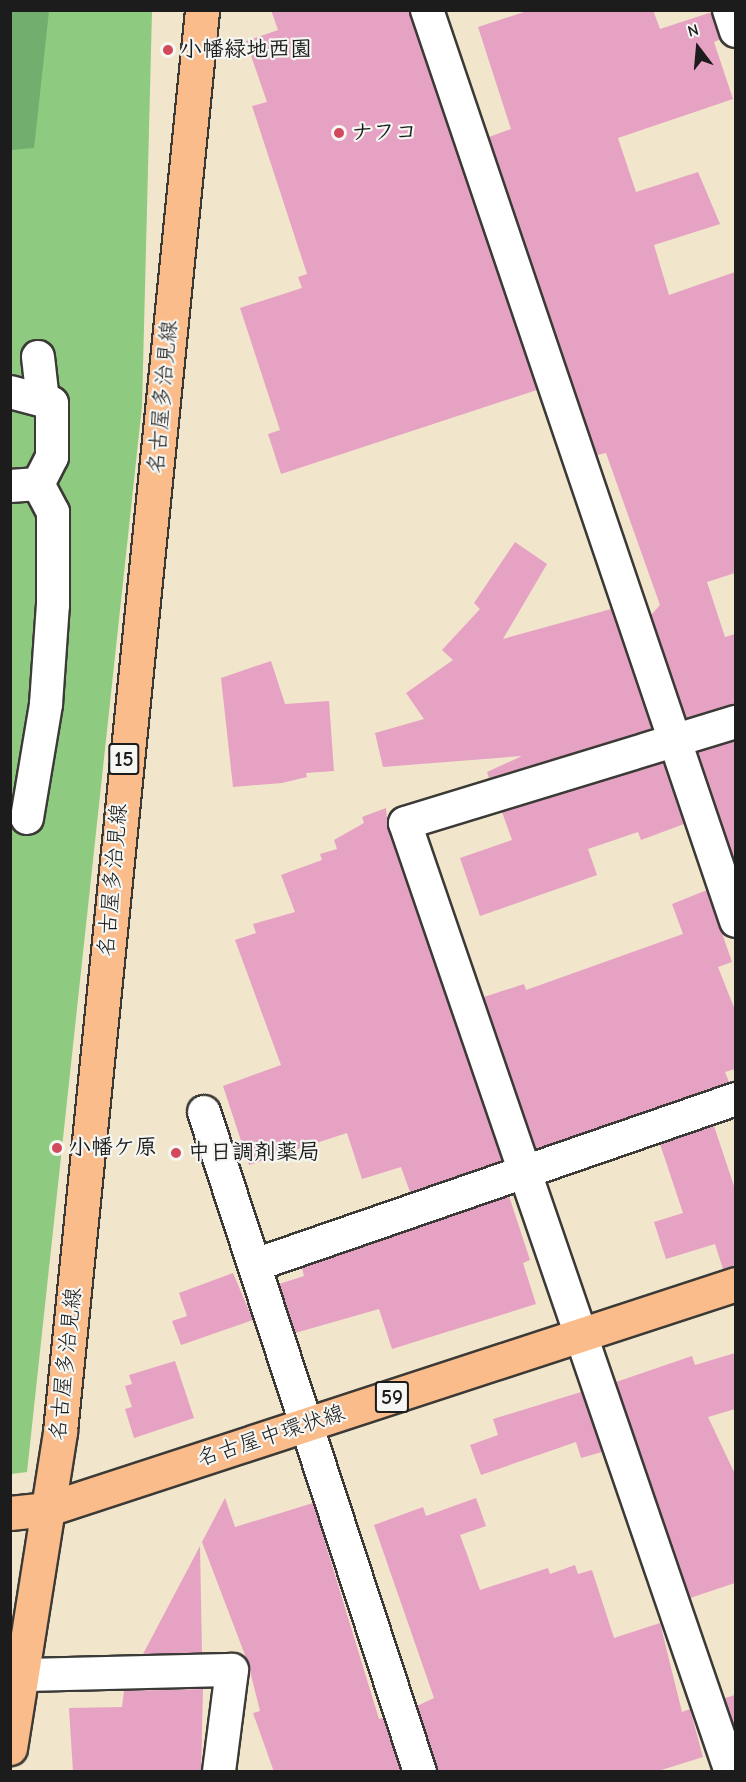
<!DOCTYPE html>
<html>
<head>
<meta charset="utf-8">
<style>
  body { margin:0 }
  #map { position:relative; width:746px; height:1782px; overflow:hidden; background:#f1e5cc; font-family:"Comic Neue","Klee One",sans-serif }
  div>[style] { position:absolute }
  .green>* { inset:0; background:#8eca7f }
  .forest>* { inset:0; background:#72ae6e }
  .building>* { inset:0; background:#e6a2c3 }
  .roads { filter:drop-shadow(2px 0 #3c3a36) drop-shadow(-2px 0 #3c3a36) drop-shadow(0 2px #3c3a36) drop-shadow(0 -2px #3c3a36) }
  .minor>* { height:32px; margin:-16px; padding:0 16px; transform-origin:16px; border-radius:16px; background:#fff }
  .major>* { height:33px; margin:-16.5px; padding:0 16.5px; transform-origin:16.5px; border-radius:16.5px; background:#fabc8b }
  .dots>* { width:16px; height:16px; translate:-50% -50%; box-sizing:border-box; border:3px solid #f6f6f2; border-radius:50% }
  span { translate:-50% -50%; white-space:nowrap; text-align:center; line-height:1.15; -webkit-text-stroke:4.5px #f6f6f2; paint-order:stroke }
  .shield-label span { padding:2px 4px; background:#f6f6f2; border:2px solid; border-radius:4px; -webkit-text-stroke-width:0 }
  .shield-label { font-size:21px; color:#1c1c1c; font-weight:700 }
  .poi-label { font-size:22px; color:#1c1c1c; font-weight:700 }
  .left { translate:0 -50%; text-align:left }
  .street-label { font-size:22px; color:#1c1c1c }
  .frame { position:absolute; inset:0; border:12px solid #1c1c1c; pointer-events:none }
  .north { position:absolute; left:668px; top:18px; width:60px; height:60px; -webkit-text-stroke:4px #f6f6f2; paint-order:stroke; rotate:344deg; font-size:16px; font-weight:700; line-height:24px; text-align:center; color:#1c1c1c }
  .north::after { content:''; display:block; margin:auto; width:21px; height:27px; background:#1c1c1c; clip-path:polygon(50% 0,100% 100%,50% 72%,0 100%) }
</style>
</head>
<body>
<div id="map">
  <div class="green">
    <i style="clip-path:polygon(10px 11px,152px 11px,142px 406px,27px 1472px,11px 1474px)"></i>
  </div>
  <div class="forest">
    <i style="clip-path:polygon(11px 10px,49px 11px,34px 148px,11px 150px)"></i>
  </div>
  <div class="building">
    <i style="clip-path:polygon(271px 10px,409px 10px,537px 390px,281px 474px,268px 434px,280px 430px,240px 308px,302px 288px,298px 277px,307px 274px,252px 106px,267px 102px,246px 41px,278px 30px)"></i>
    <i style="clip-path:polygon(530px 10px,653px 10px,660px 29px,712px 12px,721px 39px,714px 42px,733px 99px,618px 138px,636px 192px,698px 172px,720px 224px,654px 245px,669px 295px,735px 272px,735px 573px,707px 582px,725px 637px,735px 634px,735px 705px,686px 718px,651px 615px,660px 605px,606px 453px,597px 455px,489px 137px,511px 129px,478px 27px)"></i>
    <i style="clip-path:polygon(515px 542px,547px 564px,503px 639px,611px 609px,652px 729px,489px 778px,487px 772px,522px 756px,383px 767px,375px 733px,424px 719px,406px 693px,453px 660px,442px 650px,480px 609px,474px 603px)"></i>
    <i style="clip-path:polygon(271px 661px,285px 704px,329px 701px,334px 771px,306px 773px,307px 777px,282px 783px,233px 787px,221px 678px)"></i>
    <i style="clip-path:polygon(735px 741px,735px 863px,698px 752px)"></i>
    <i style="clip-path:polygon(663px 763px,684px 824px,641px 840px,638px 832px,588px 849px,597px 875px,480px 916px,460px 858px,512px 840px,502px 812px)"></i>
    <i style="clip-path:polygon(386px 808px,388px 829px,502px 1161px,410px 1192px,401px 1167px,362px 1179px,347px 1133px,249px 1165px,223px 1086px,281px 1065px,235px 940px,256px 933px,253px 924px,295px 912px,281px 875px,322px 860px,320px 854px,337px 849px,334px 840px,364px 823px,362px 817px)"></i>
    <i style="clip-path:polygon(707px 890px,732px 962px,718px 967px,735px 1010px,735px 1069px,725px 1072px,729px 1082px,536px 1149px,484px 997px,524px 984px,526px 990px,683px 934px,672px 904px)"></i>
    <i style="clip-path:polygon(714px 1126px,735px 1189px,735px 1266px,723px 1269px,715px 1244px,666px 1259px,654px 1222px,683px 1213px,660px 1144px)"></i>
    <i style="clip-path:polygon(509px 1196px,530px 1260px,523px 1263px,536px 1304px,392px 1349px,379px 1309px,295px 1333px,279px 1284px,304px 1276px,302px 1268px)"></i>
    <i style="clip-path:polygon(233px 1273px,253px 1320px,181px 1345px,172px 1321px,187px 1316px,179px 1293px)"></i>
    <i style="clip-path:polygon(735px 1353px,735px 1409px,708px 1417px,735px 1474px,735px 1583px,690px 1598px,616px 1382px,692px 1356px,695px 1365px)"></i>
    <i style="clip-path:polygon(175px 1361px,194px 1418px,134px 1438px,125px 1409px,132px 1407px,125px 1386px,132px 1384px,129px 1375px)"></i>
    <i style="clip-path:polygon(581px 1392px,602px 1452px,581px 1458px,576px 1442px,481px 1475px,470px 1445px,498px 1435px,493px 1419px)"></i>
    <i style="clip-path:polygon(225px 1498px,235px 1527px,313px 1503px,379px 1719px,383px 1718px,401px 1772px,274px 1772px,253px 1713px,260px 1711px,248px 1663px,202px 1542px)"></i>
    <i style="clip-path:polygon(476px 1498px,486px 1526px,460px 1535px,480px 1590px,548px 1568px,550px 1574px,575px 1565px,578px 1574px,592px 1570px,614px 1638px,660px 1623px,682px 1712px,690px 1709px,703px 1757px,655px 1772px,437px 1772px,417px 1706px,434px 1698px,374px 1525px,423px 1507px,426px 1516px)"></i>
    <i style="clip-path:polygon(200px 1546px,202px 1653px,143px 1654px,180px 1584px)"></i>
    <i style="clip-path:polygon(203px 1689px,201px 1772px,73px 1772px,69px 1708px,122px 1707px,124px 1691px)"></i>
    <i style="clip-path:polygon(735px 1695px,735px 1730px,725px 1698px)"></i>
  </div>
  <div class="roads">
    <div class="minor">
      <i style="left:427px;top:10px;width:962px;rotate:71.26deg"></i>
      <i style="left:729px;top:10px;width:22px;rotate:72deg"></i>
      <i style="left:38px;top:357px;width:44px;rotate:83.5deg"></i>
      <i style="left:10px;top:392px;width:43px;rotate:14.7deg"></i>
      <i style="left:52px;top:403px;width:54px;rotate:90deg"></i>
      <i style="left:52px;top:457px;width:30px;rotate:117deg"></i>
      <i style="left:38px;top:484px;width:28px;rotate:176deg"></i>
      <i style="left:27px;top:818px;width:116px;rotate:-80.5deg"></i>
      <i style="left:46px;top:704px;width:99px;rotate:-86deg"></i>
      <i style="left:53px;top:605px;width:93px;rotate:-90deg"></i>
      <i style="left:53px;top:512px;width:32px;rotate:-118deg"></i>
      <i style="left:204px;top:1112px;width:694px;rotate:71.88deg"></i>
      <i style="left:255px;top:1265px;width:509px;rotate:-19.04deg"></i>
      <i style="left:22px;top:1675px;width:210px;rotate:-1.4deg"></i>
      <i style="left:232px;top:1670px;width:103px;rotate:97.3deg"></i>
      <i style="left:731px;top:1772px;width:1003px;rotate:-108.96deg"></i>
      <i style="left:405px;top:823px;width:346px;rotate:-17deg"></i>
    </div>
    <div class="major">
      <i style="left:10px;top:1513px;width:38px;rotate:-6deg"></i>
      <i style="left:48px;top:1509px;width:724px;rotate:-18.11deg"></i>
      <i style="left:10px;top:1748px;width:321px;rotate:-81deg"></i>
      <i style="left:60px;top:1431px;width:1428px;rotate:-84.29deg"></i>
    </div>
  </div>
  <div class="dots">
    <i style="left:168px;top:50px;background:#d1495b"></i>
    <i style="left:339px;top:133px;background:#d1495b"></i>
    <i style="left:57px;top:1148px;background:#d1495b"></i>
    <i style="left:176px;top:1153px;background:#d1495b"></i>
  </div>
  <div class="shield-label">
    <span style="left:124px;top:759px">15</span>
    <span style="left:392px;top:1397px">59</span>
  </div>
  <div class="poi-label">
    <span class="left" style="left:180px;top:50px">小幡緑地西園</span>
    <span class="left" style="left:351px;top:133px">ナフコ</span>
    <span class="left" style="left:69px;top:1148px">小幡ケ原</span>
    <span class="left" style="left:188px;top:1153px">中日調剤薬局</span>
  </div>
  <div class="street-label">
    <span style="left:163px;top:397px;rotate:-85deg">名古屋多治見線</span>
    <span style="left:113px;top:880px;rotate:-85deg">名古屋多治見線</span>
    <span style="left:66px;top:1364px;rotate:-84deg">名古屋多治見線</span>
    <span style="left:271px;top:1436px;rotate:-18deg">名古屋中環状線</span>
  </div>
  <div class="frame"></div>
  <div class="north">N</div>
</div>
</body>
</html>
